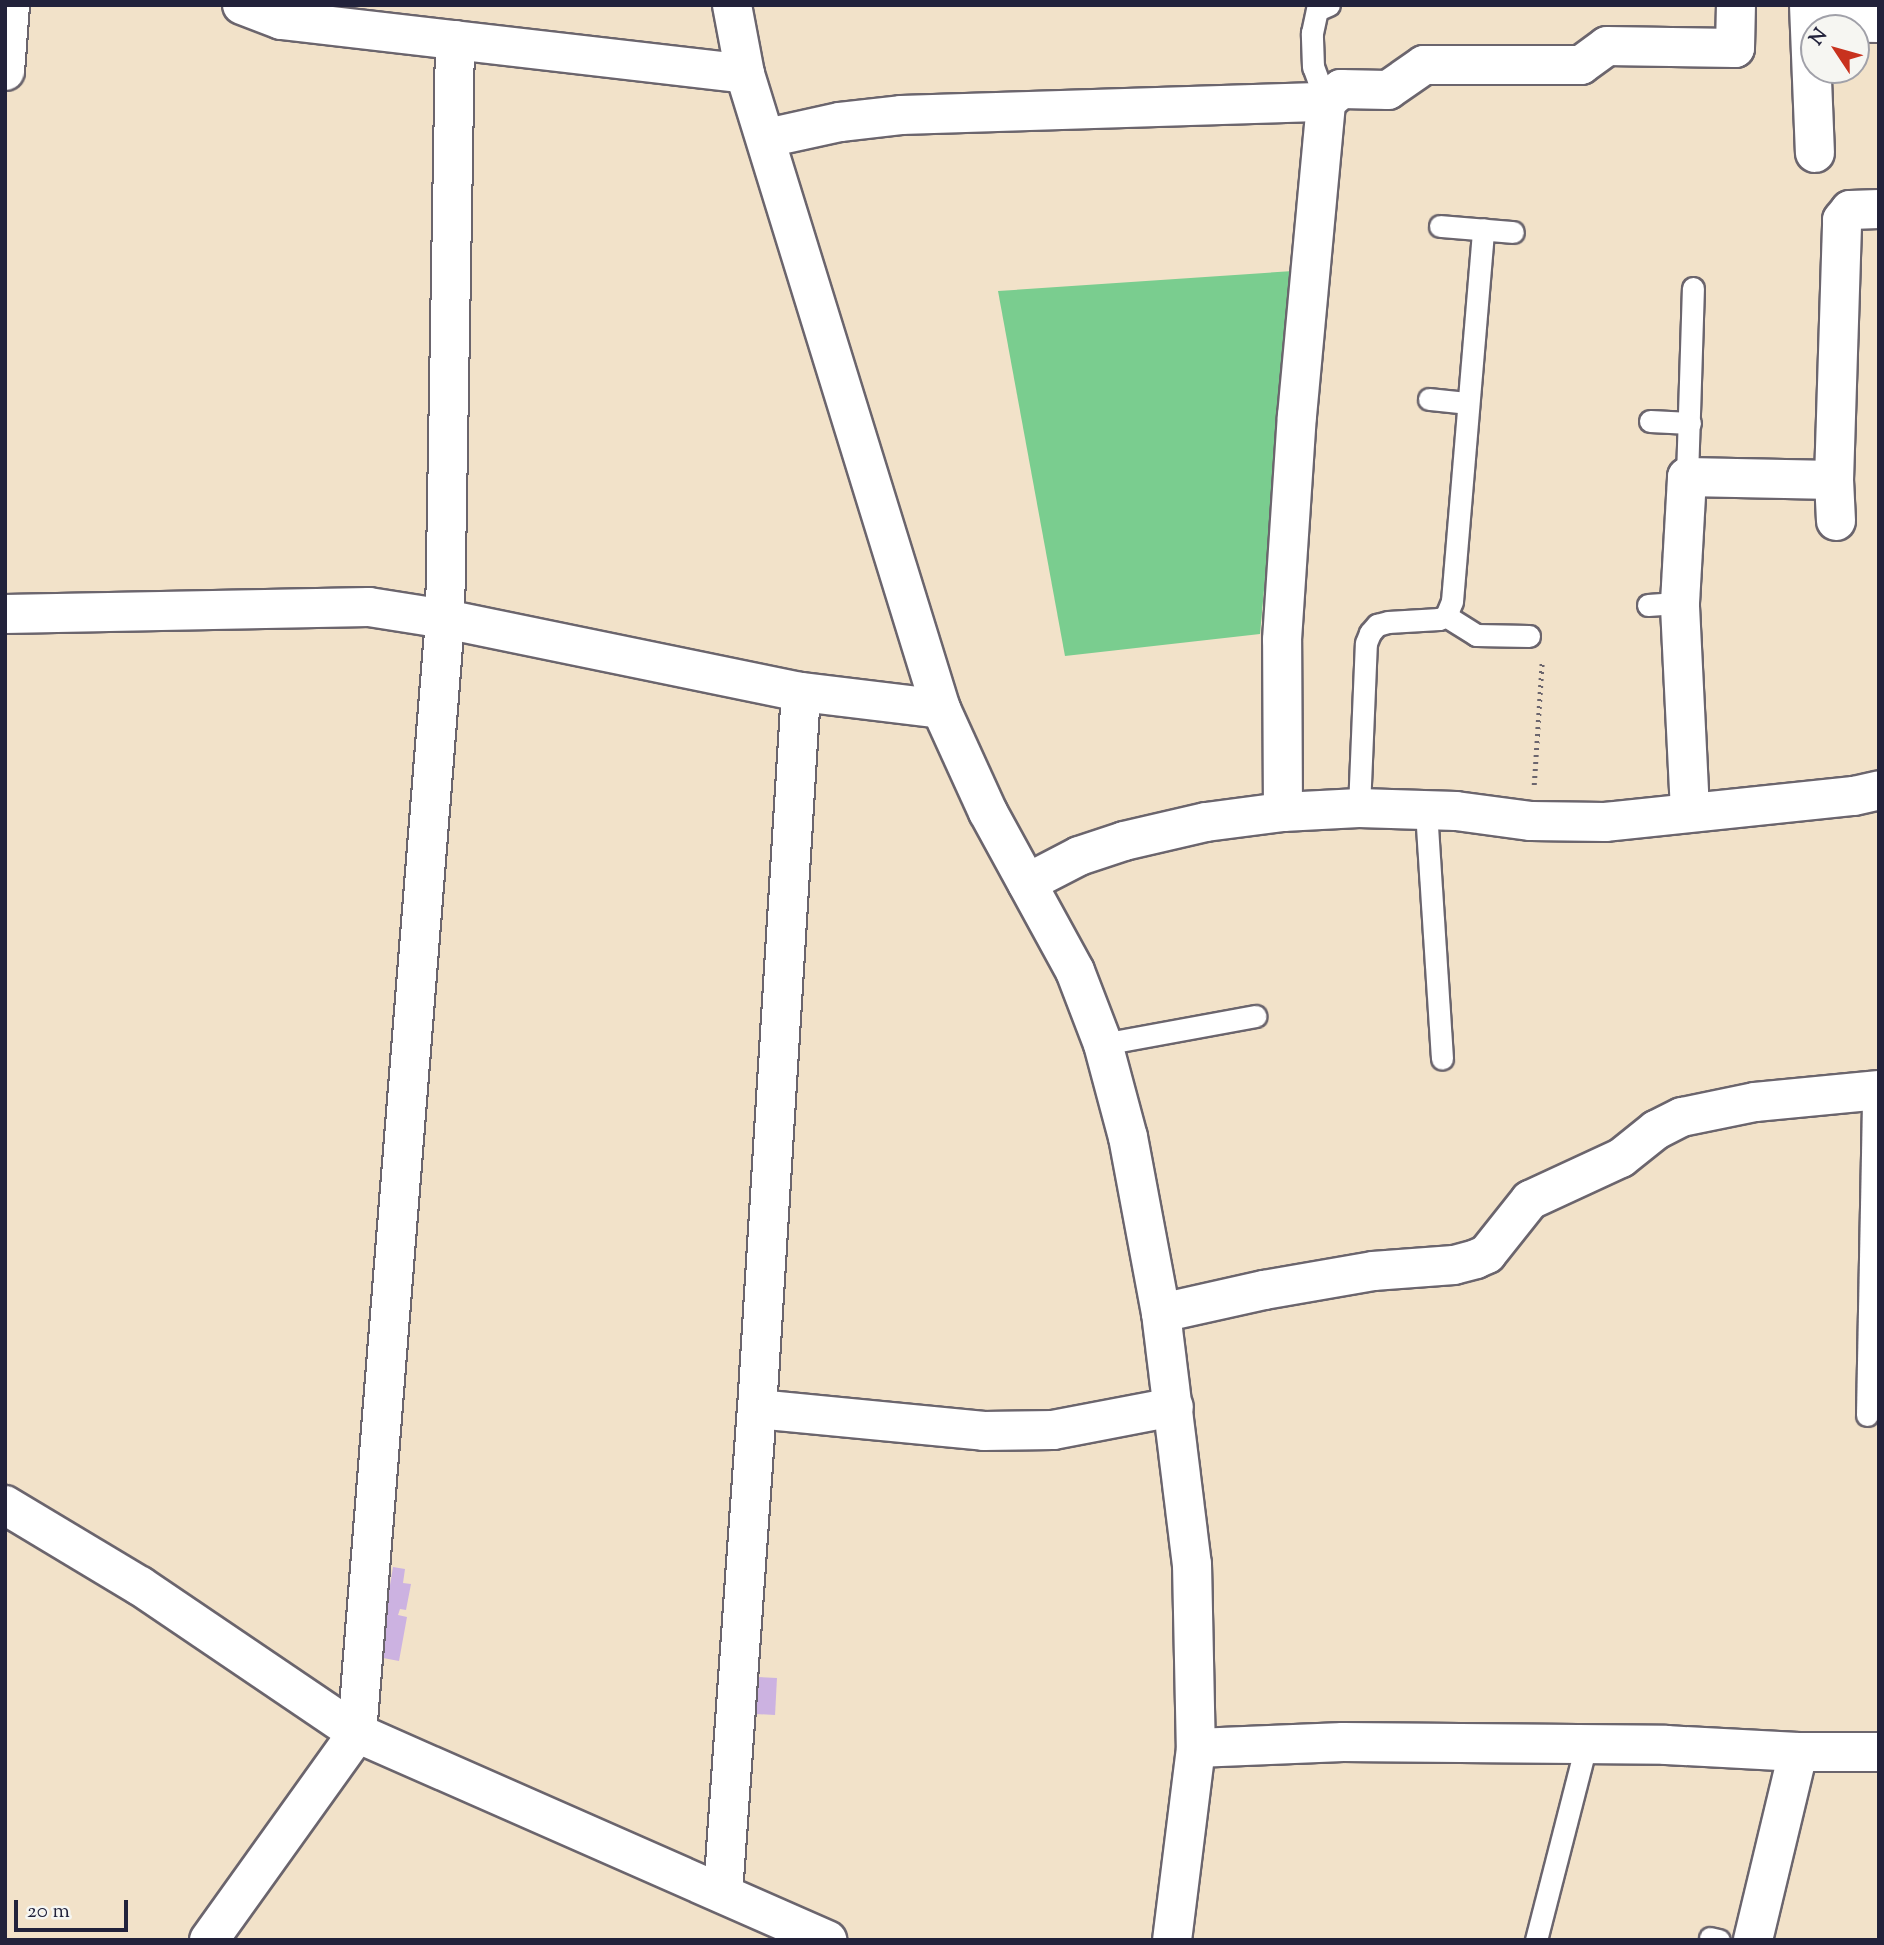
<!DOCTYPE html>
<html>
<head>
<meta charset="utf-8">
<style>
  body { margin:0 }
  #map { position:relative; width:1884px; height:1945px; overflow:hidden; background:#f2e2c9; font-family:"Sorts Mill Goudy",serif }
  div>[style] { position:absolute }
  .green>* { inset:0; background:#7acd8f }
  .building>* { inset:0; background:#ccb2e1; transform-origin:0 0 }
  .path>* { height:4.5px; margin-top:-2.25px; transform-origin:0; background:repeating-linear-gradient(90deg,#6b656d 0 2px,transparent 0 7px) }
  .roads { filter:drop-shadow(2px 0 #6b656d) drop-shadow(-2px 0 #6b656d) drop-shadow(0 2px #6b656d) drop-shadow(0 -2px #6b656d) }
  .lane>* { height:21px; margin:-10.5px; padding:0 10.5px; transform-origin:10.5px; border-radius:10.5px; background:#fff }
  .street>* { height:38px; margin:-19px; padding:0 19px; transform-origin:19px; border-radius:19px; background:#fff }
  span { translate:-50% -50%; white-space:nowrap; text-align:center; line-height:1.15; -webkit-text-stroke:5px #f6f6f2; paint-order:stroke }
  .frame { position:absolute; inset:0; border:7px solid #22223b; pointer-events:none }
  .north { position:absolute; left:1800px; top:14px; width:70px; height:70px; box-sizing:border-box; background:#f6f6f2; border:2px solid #a1a1a9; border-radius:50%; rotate:306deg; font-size:19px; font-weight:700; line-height:28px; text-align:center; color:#22223b }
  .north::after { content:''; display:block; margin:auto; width:24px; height:32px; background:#c8321e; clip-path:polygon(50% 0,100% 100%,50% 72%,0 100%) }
  .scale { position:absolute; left:14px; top:1900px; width:114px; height:32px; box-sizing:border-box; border:4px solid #22223b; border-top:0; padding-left:9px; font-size:21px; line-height:24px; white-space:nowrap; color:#22223b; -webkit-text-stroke:5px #f6f6f2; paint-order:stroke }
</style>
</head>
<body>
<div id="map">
  <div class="green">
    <i style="clip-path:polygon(1293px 271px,1260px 634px,1065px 656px,998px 291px)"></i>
  </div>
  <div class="building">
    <i style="clip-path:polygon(393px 1567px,405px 1569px,403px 1583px,411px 1584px,406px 1610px,400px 1609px,398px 1615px,407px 1617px,399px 1661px,378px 1657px)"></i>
    <i style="left:757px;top:1677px;width:20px;height:37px;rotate:3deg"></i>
  </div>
  <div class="path">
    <i style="left:1534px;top:785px;width:124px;rotate:-86.3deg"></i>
  </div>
  <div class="roads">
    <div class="lane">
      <i style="left:1326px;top:102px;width:37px;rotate:-110deg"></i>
      <i style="left:1313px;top:67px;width:34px;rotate:-92deg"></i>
      <i style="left:1312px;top:33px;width:24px;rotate:-78deg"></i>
      <i style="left:1317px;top:10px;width:13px;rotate:-23deg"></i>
      <i style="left:1440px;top:226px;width:73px;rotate:4.7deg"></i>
      <i style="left:1429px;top:399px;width:39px;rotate:6deg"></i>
      <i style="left:1650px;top:421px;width:40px;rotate:2.9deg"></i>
      <i style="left:1687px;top:477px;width:189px;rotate:-88.2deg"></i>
      <i style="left:1648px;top:605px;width:32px;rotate:-4deg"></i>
      <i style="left:1446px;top:616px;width:36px;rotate:32deg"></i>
      <i style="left:1476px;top:635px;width:53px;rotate:1.1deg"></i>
      <i style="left:1359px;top:808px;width:165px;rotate:-87.6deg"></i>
      <i style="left:1366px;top:643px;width:11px;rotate:-68deg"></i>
      <i style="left:1370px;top:633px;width:11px;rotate:-49deg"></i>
      <i style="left:1377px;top:625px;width:11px;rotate:-15deg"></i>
      <i style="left:1388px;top:622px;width:51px;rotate:-3.4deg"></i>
      <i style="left:1439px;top:619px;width:8px;rotate:-23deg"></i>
      <i style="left:1446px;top:616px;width:16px;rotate:-68deg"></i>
      <i style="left:1452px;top:601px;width:373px;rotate:-85.2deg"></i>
      <i style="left:1426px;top:811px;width:248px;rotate:86.3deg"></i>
      <i style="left:1103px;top:1044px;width:155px;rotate:-10.4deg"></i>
      <i style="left:1867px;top:1415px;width:325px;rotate:-88.9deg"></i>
      <i style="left:1710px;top:1938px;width:9px;rotate:13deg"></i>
      <i style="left:1536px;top:1940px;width:201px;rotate:-75.6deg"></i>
    </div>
    <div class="street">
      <i style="left:242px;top:5px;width:42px;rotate:21deg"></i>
      <i style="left:281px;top:20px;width:467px;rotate:6.6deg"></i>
      <i style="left:732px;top:5px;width:70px;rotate:79.3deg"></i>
      <i style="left:745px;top:74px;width:665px;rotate:72.85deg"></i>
      <i style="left:941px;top:709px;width:113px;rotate:65.5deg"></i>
      <i style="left:988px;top:812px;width:181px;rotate:61.3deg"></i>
      <i style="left:1075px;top:971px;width:78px;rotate:69deg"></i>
      <i style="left:1103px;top:1044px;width:96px;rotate:75deg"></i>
      <i style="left:1128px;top:1137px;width:179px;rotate:79.4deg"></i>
      <i style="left:1161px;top:1313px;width:253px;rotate:83deg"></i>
      <i style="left:1192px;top:1564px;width:184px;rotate:88.8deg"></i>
      <i style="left:1196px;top:1748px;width:193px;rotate:97.1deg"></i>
      <i style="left:1809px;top:5px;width:148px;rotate:87.7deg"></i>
      <i style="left:1810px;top:22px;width:69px;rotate:0.8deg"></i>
      <i style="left:5px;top:71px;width:66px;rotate:-85.7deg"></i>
      <i style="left:767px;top:138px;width:75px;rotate:-12.4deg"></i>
      <i style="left:840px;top:122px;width:61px;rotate:-6.5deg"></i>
      <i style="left:901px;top:115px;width:425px;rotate:-1.8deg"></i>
      <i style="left:1326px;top:102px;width:20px;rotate:-41deg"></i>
      <i style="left:1341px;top:89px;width:47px;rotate:1.2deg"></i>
      <i style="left:1388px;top:90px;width:44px;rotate:-34.8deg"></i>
      <i style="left:1424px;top:65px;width:157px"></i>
      <i style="left:1581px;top:65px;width:32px;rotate:-36deg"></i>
      <i style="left:1607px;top:46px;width:128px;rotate:0.9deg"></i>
      <i style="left:1735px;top:48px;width:43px;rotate:-88.7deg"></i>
      <i style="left:1834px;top:480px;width:41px;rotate:87.2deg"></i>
      <i style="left:5px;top:614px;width:364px;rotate:-1.1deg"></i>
      <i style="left:369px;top:607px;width:77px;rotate:9deg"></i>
      <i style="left:445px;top:619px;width:363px;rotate:11.6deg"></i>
      <i style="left:801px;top:692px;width:141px;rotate:6.9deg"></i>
      <i style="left:1690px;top:811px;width:208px;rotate:-92.8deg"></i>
      <i style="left:1680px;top:603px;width:126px;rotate:-86.8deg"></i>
      <i style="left:1687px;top:477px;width:147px;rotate:1.2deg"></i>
      <i style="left:1834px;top:480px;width:260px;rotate:-88.2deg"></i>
      <i style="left:1842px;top:220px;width:13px;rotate:-51deg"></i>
      <i style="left:1850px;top:210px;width:29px;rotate:-2deg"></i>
      <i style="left:1283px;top:812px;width:172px;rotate:-90.3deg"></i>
      <i style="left:1282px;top:640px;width:225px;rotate:-86.2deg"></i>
      <i style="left:1297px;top:416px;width:315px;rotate:-84.7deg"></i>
      <i style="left:1027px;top:883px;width:59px;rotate:-27.4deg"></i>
      <i style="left:1079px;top:856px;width:47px;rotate:-18.4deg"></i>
      <i style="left:1124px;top:841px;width:84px;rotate:-13deg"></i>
      <i style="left:1206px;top:822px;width:78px;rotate:-7.4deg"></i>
      <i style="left:1283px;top:812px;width:76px;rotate:-3deg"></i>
      <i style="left:1359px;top:808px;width:97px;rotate:1.8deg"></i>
      <i style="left:1456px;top:811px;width:76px;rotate:7.6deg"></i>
      <i style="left:1531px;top:821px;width:74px;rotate:0.8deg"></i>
      <i style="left:1605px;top:822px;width:250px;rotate:-6deg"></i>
      <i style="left:1854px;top:796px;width:26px;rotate:-13deg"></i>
      <i style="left:1161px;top:1313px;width:106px;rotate:-12.6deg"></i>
      <i style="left:1264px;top:1290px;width:111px;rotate:-9.9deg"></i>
      <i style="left:1373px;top:1271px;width:81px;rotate:-4.2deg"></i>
      <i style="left:1454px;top:1265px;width:23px;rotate:-15deg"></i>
      <i style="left:1476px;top:1259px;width:12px;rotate:-24deg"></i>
      <i style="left:1487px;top:1254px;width:69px;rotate:-51.5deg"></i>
      <i style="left:1530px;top:1200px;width:100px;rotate:-24.8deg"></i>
      <i style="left:1621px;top:1158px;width:45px;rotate:-38.7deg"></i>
      <i style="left:1656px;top:1130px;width:29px;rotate:-27deg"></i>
      <i style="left:1682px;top:1117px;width:75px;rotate:-11.6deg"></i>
      <i style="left:1755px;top:1102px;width:125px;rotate:-5.5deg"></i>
      <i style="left:757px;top:1409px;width:228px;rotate:5.5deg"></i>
      <i style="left:984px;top:1431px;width:69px;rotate:-0.8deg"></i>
      <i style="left:1053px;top:1430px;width:123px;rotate:-10.8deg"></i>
      <i style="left:5px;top:1505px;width:157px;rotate:31deg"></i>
      <i style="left:140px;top:1586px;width:262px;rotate:34.1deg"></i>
      <i style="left:357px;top:1733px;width:514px;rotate:23.77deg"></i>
      <i style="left:1196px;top:1748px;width:147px;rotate:-2.3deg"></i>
      <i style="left:1343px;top:1742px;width:323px;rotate:0.5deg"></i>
      <i style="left:1666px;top:1745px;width:132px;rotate:3deg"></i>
      <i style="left:1798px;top:1752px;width:81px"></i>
      <i style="left:723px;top:1893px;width:485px;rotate:-86deg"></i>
      <i style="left:757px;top:1409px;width:718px;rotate:-86.49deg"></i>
      <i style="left:209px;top:1940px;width:254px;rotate:-54.4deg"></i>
      <i style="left:357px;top:1733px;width:1117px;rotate:-85.48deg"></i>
      <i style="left:445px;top:619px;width:579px;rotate:-89.01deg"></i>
      <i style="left:1753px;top:1940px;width:193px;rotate:-76.5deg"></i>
    </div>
  </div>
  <div class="frame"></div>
  <div class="north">N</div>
  <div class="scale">20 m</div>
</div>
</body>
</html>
